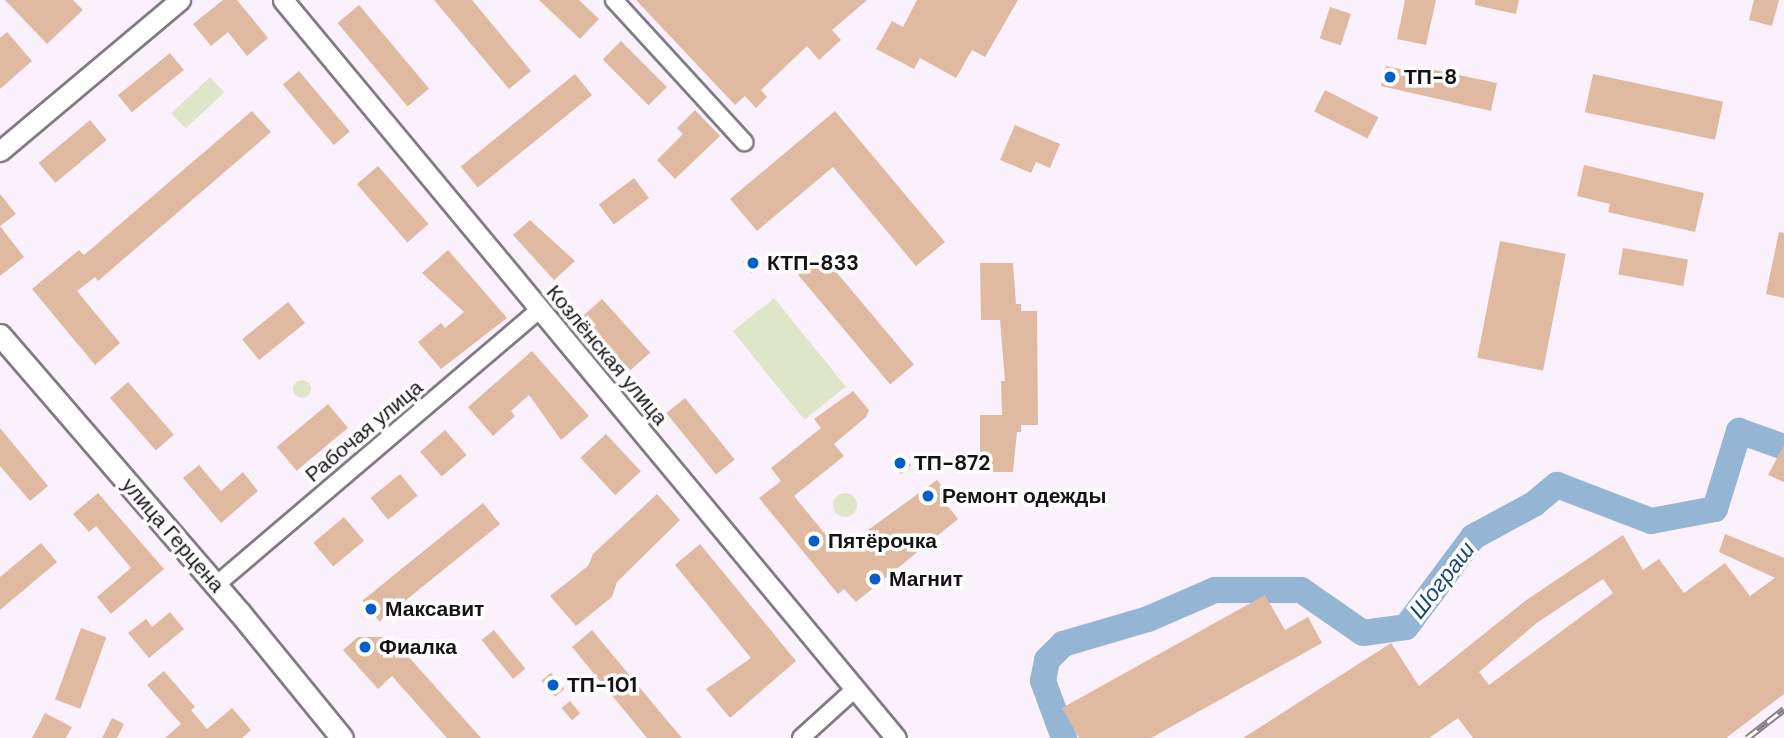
<!DOCTYPE html>
<html>
<head>
<meta charset="utf-8">
<style>
  body { margin:0 }
  #map { position:relative; width:1784px; height:738px; overflow:hidden; background:#fbf1fc; font-family:"DM Sans",sans-serif }
  div>[style] { position:absolute }
  .green>* { inset:0; background:#dfe5c9; transform-origin:0 0 }
  .round { border-radius:50% }
  .river>* { height:26px; margin:-13px; padding:0 13px; transform-origin:13px; border-radius:13px; background:#94b5d3 }
  .building>* { inset:0; background:#e0b9a1; transform-origin:0 0 }
  .roads { filter:drop-shadow(2px 0 #827a84) drop-shadow(-2px 0 #827a84) drop-shadow(0 2px #827a84) drop-shadow(0 -2px #827a84) }
  .minor>* { height:16px; margin:-8px; padding:0 8px; transform-origin:8px; border-radius:8px; background:#fff }
  .tertiary>* { height:19px; margin:-9.5px; padding:0 9.5px; transform-origin:9.5px; border-radius:9.5px; background:#fff }
  .secondary>* { height:21px; margin:-10.5px; padding:0 10.5px; transform-origin:10.5px; border-radius:10.5px; background:#fff }
  .rail>* { height:7px; margin-top:-3.5px; transform-origin:0; background:repeating-linear-gradient(90deg,#fff 0 13px,#878087 0 26px); box-sizing:border-box; border-block:2px solid #878087 }
  .dots>* { width:19px; height:19px; translate:-50% -50%; box-sizing:border-box; border:4px solid #fff; border-radius:50% }
  span { translate:-50% -50%; white-space:nowrap; text-align:center; line-height:1.15; -webkit-text-stroke:7px #fff; paint-order:stroke }
  .poi-label { font-size:21px; color:#161216; font-weight:700 }
  .left { translate:0 -50%; text-align:left }
  .street-label { font-size:21px; color:#161216 }
  .water-label { font-size:23px; color:#174b73; font-style:italic }
</style>
</head>
<body>
<div id="map">
  <div class="green">
    <i style="left:210px;top:77px;width:21px;height:53px;rotate:47deg"></i>
    <i style="left:774px;top:298px;width:114px;height:53px;rotate:51deg"></i>
    <i class="round" style="left:293px;top:380px;width:18px;height:18px"></i>
    <i class="round" style="left:833px;top:493px;width:24px;height:24px"></i>
  </div>
  <div class="river">
    <i style="left:1064px;top:738px;width:61px;rotate:-110.2deg"></i>
    <i style="left:1043px;top:681px;width:21px;rotate:-79deg"></i>
    <i style="left:1047px;top:660px;width:23px;rotate:-45deg"></i>
    <i style="left:1063px;top:644px;width:89px;rotate:-16.4deg"></i>
    <i style="left:1148px;top:619px;width:73px;rotate:-23.4deg"></i>
    <i style="left:1215px;top:590px;width:86px"></i>
    <i style="left:1301px;top:590px;width:75px;rotate:34.7deg"></i>
    <i style="left:1363px;top:633px;width:43px;rotate:-7.9deg"></i>
    <i style="left:1406px;top:627px;width:112px;rotate:-53.3deg"></i>
    <i style="left:1473px;top:537px;width:69px;rotate:-28.4deg"></i>
    <i style="left:1534px;top:504px;width:30px;rotate:-40deg"></i>
    <i style="left:1557px;top:485px;width:101px;rotate:21deg"></i>
    <i style="left:1651px;top:521px;width:65px;rotate:-10.6deg"></i>
    <i style="left:1715px;top:509px;width:82px;rotate:-72.9deg"></i>
    <i style="left:1739px;top:431px;width:48px;rotate:19.6deg"></i>
  </div>
  <div class="building">
    <i style="clip-path:polygon(5px 0,73px 0,83px 10px,47px 44px)"></i>
    <i style="clip-path:polygon(223px 0,237px 0,268px 38px,247px 56px,228px 32px,211px 46px,193px 24px)"></i>
    <i style="clip-path:polygon(434px 0,472px 0,531px 71px,509px 89px)"></i>
    <i style="clip-path:polygon(539px 0,579px 0,599px 19px,580px 39px)"></i>
    <i style="clip-path:polygon(636px 0,867px 0,832px 30px,841px 40px,819px 60px,807px 46px,761px 90px,767px 97px,756px 108px,745px 96px,735px 105px)"></i>
    <i style="clip-path:polygon(917px 0,1018px 0,985px 57px,972px 50px,956px 78px,920px 58px,914px 69px,876px 49px,892px 21px,903px 27px)"></i>
    <i style="clip-path:polygon(1405px 0,1436px 0,1426px 45px,1397px 39px)"></i>
    <i style="clip-path:polygon(1475px 0,1519px 0,1516px 14px,1475px 5px)"></i>
    <i style="clip-path:polygon(1754px 0,1779px 0,1772px 26px,1749px 20px)"></i>
    <i style="left:359px;top:5px;width:109px;height:28px;rotate:50deg"></i>
    <i style="left:1330px;top:7px;width:22px;height:33px;rotate:18deg"></i>
    <i style="clip-path:polygon(7px 32px,32px 61px,0 89px,0 38px)"></i>
    <i style="left:621px;top:41px;width:65px;height:26px;rotate:45deg"></i>
    <i style="left:170px;top:53px;width:22px;height:67px;rotate:51deg"></i>
    <i style="clip-path:polygon(1386px 66px,1414px 72px,1416px 66px,1497px 83px,1491px 111px,1381px 86px)"></i>
    <i style="left:299px;top:71px;width:79px;height:21px;rotate:50deg"></i>
    <i style="left:575px;top:74px;width:27px;height:147px;rotate:51deg"></i>
    <i style="left:1593px;top:74px;width:133px;height:39px;rotate:12deg"></i>
    <i style="left:1325px;top:90px;width:60px;height:24px;rotate:27deg"></i>
    <i style="clip-path:polygon(695px 110px,720px 136px,675px 179px,657px 160px,683px 134px,677px 128px)"></i>
    <i style="clip-path:polygon(252px 111px,271px 132px,98px 281px,95px 277px,77px 291px,120px 343px,95px 365px,32px 289px,79px 250px,84px 255px)"></i>
    <i style="clip-path:polygon(835px 111px,945px 242px,916px 266px,833px 167px,757px 231px,730px 199px)"></i>
    <i style="left:90px;top:120px;width:26px;height:67px;rotate:50deg"></i>
    <i style="clip-path:polygon(1015px 125px,1060px 144px,1050px 168px,1036px 162px,1031px 173px,1000px 160px)"></i>
    <i style="clip-path:polygon(1584px 165px,1704px 193px,1695px 232px,1608px 212px,1610px 204px,1577px 196px)"></i>
    <i style="left:378px;top:166px;width:77px;height:28px;rotate:49deg"></i>
    <i style="left:634px;top:178px;width:25px;height:44px;rotate:53deg"></i>
    <i style="clip-path:polygon(0 194px,16px 214px,0 226px,24px 257px,0 276px)"></i>
    <i style="clip-path:polygon(530px 220px,575px 261px,554px 280px,513px 235px)"></i>
    <i style="clip-path:polygon(1779px 232px,1784px 233px,1784px 298px,1766px 294px)"></i>
    <i style="left:1500px;top:241px;width:67px;height:119px;rotate:11deg"></i>
    <i style="left:1623px;top:248px;width:66px;height:27px;rotate:10deg"></i>
    <i style="clip-path:polygon(448px 250px,507px 318px,441px 369px,418px 342px,441px 323px,445px 328px,464px 312px,422px 273px)"></i>
    <i style="left:755px;top:253px;width:14px;height:15px;rotate:54deg"></i>
    <i style="left:822px;top:255px;width:143px;height:31px;rotate:50deg"></i>
    <i style="clip-path:polygon(980px 263px,1013px 263px,1016px 304px,1021px 304px,1021px 311px,1037px 311px,1038px 425px,1021px 425px,1021px 432px,1017px 432px,1013px 472px,980px 472px,980px 415px,1002px 415px,1001px 381px,1005px 381px,1000px 320px,981px 320px)"></i>
    <i style="left:602px;top:299px;width:72px;height:27px;rotate:48deg"></i>
    <i style="left:288px;top:302px;width:27px;height:59px;rotate:51deg"></i>
    <i style="clip-path:polygon(532px 351px,589px 416px,561px 440px,529px 395px,511px 411px,515px 416px,493px 436px,468px 407px)"></i>
    <i style="left:128px;top:382px;width:70px;height:24px;rotate:49deg"></i>
    <i style="clip-path:polygon(853px 391px,869px 410px,866px 417px,834px 444px,844px 456px,794px 496px,839px 551px,937px 480px,952px 498px,946px 504px,958px 519px,856px 602px,844px 589px,838px 594px,759px 498px,781px 481px,771px 468px,821px 428px,814px 419px)"></i>
    <i style="left:685px;top:398px;width:79px;height:24px;rotate:51deg"></i>
    <i style="left:328px;top:404px;width:31px;height:67px;rotate:50deg"></i>
    <i style="clip-path:polygon(0 428px,48px 486px,30px 501px,0 466px)"></i>
    <i style="left:445px;top:430px;width:33px;height:33px;rotate:49deg"></i>
    <i style="left:606px;top:434px;width:51px;height:35px;rotate:47deg"></i>
    <i style="clip-path:polygon(1784px 445px,1784px 482px,1768px 475px)"></i>
    <i style="left:901px;top:453px;width:16px;height:14px;rotate:50deg"></i>
    <i style="clip-path:polygon(199px 465px,221px 491px,243px 472px,258px 491px,221px 523px,183px 478px)"></i>
    <i style="left:400px;top:474px;width:28px;height:38px;rotate:51deg"></i>
    <i style="clip-path:polygon(98px 493px,164px 569px,111px 614px,97px 597px,131px 568px,96px 526px,89px 532px,73px 514px)"></i>
    <i style="clip-path:polygon(657px 494px,680px 520px,617px 582px,612px 597px,576px 626px,550px 596px,588px 566px,593px 554px)"></i>
    <i style="left:483px;top:503px;width:27px;height:155px;rotate:51deg"></i>
    <i style="left:344px;top:517px;width:31px;height:40px;rotate:50deg"></i>
    <i style="clip-path:polygon(evenodd,1725px 534px,1784px 558px,1784px 694px,1726px 738px,1473px 738px,1458px 718px,1429px 738px,1243px 738px,1391px 643px,1419px 686px,1525px 601px,1623px 535px,1643px 570px,1659px 559px,1684px 593px,1725px 563px,1750px 596px,1775px 578px,1719px 552px,1725px 534px,1603px 579px,1613px 593px,1489px 685px,1479px 672px,1538px 622px,1603px 579px)"></i>
    <i style="clip-path:polygon(41px 543px,57px 562px,0 610px,0 577px)"></i>
    <i style="clip-path:polygon(700px 544px,796px 661px,730px 718px,706px 689px,751px 658px,675px 565px)"></i>
    <i style="clip-path:polygon(1265px 595px,1285px 630px,1308px 617px,1322px 643px,1151px 738px,1079px 738px,1062px 708px)"></i>
    <i style="clip-path:polygon(170px 612px,184px 629px,149px 658px,128px 633px,146px 619px,152px 627px)"></i>
    <i style="left:81px;top:628px;width:27px;height:76px;rotate:20deg"></i>
    <i style="left:494px;top:630px;width:50px;height:16px;rotate:51deg"></i>
    <i style="clip-path:polygon(592px 630px,670px 724px,682px 738px,647px 738px,572px 647px)"></i>
    <i style="clip-path:polygon(358px 637px,391px 637px,481px 738px,447px 738px,392px 676px,378px 689px,343px 650px)"></i>
    <i style="clip-path:polygon(164px 671px,195px 707px,191px 710px,207px 729px,232px 708px,251px 730px,242px 738px,165px 738px,181px 724px,147px 685px)"></i>
    <i style="left:551px;top:673px;width:21px;height:12px;rotate:51deg"></i>
    <i style="left:570px;top:701px;width:16px;height:11px;rotate:50deg"></i>
    <i style="clip-path:polygon(45px 713px,72px 727px,66px 738px,32px 738px)"></i>
    <i style="clip-path:polygon(112px 718px,124px 724px,117px 738px,102px 738px)"></i>
  </div>
  <div class="roads">
    <div class="minor">
      <i style="left:614px;top:0;width:193px;rotate:47.5deg"></i>
      <i style="left:216px;top:585px;width:424px;rotate:-40.4deg"></i>
      <i style="left:801px;top:738px;width:72px;rotate:-42.2deg"></i>
    </div>
    <div class="tertiary">
      <i style="left:283px;top:0;width:959px;rotate:50.29deg"></i>
      <i style="left:0;top:151px;width:235px;rotate:-40deg"></i>
    </div>
    <div class="secondary">
      <i style="left:0;top:335px;width:367px;rotate:49.2deg"></i>
      <i style="left:240px;top:613px;width:161px;rotate:50.8deg"></i>
    </div>
  </div>
  <div class="rail">
    <i style="left:1747px;top:738px;width:47px;rotate:-38.1deg"></i>
  </div>
  <div class="dots">
    <i style="left:1390px;top:77px;background:#055fc8"></i>
    <i style="left:753px;top:263px;background:#055fc8"></i>
    <i style="left:900px;top:463px;background:#055fc8"></i>
    <i style="left:928px;top:496px;background:#055fc8"></i>
    <i style="left:814px;top:541px;background:#055fc8"></i>
    <i style="left:875px;top:579px;background:#055fc8"></i>
    <i style="left:371px;top:609px;background:#055fc8"></i>
    <i style="left:365px;top:647px;background:#055fc8"></i>
    <i style="left:553px;top:685px;background:#055fc8"></i>
  </div>
  <div class="poi-label">
    <span class="left" style="left:1404px;top:77px">ТП-8</span>
    <span class="left" style="left:767px;top:263px">КТП-833</span>
    <span class="left" style="left:914px;top:463px">ТП-872</span>
    <span class="left" style="left:942px;top:496px">Ремонт одежды</span>
    <span class="left" style="left:828px;top:541px">Пятёрочка</span>
    <span class="left" style="left:889px;top:579px">Магнит</span>
    <span class="left" style="left:385px;top:609px">Максавит</span>
    <span class="left" style="left:379px;top:647px">Фиалка</span>
    <span class="left" style="left:567px;top:685px">ТП-101</span>
  </div>
  <div class="street-label">
    <span style="left:607px;top:355px;rotate:50deg">Козлёнская улица</span>
    <span style="left:364px;top:431px;rotate:-40deg">Рабочая улица</span>
    <span style="left:173px;top:535px;rotate:49deg">улица Герцена</span>
  </div>
  <div class="water-label">
    <span style="left:1442px;top:580px;rotate:-52deg">Шограш</span>
  </div>
</div>
</body>
</html>
